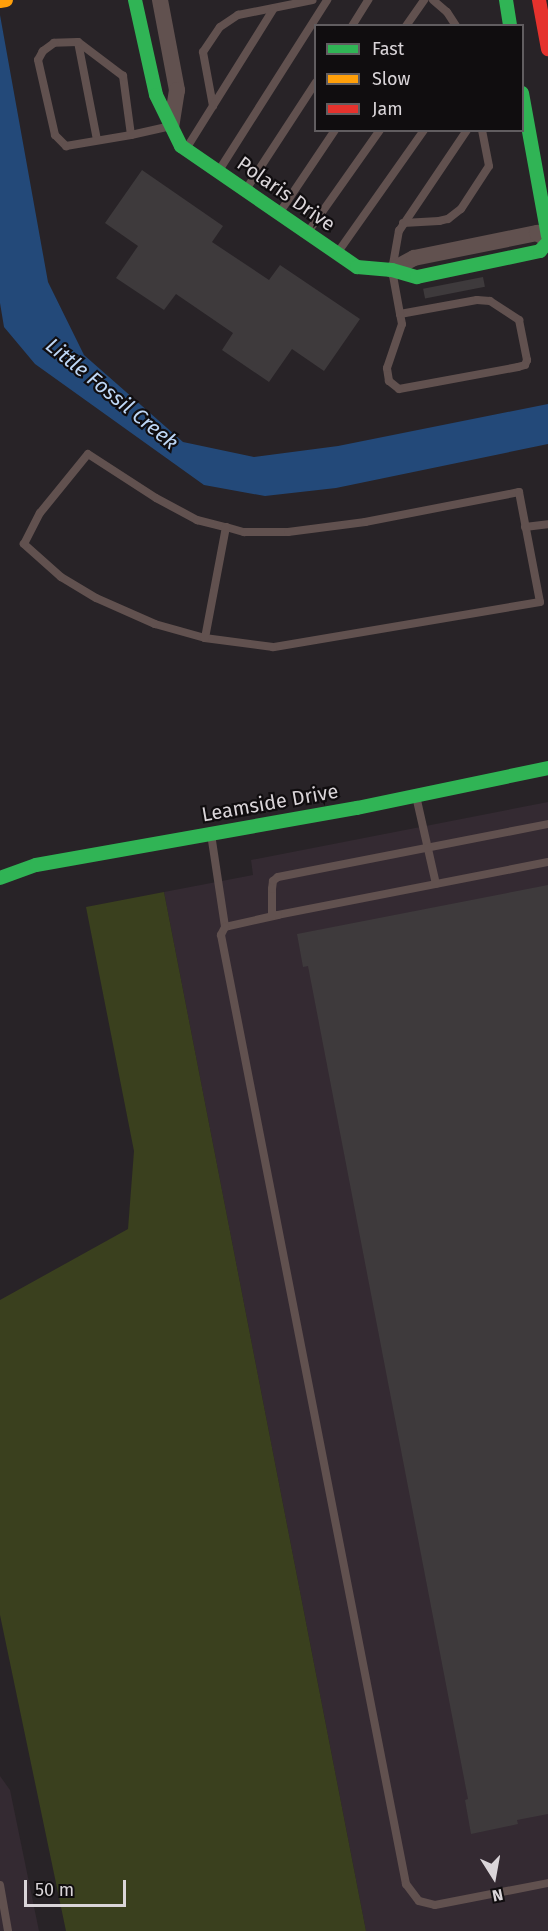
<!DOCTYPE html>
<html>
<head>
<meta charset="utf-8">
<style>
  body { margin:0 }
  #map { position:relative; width:548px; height:1931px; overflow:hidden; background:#282327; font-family:"Fira Sans",sans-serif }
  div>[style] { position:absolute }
  .built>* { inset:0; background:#342a32 }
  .green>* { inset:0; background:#3a401e }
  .water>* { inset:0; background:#234979 }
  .building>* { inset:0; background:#3e3a3c; transform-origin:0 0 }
  .lane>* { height:8px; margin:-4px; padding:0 4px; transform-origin:4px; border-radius:4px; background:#61514f }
  .street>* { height:16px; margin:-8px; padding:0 8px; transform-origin:8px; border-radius:8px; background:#61514f }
  .fast>* { height:14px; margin:-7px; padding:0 7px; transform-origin:7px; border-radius:7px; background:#30b455 }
  .slow>* { height:14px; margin:-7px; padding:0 7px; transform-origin:7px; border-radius:7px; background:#ff9f0a }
  .jam>* { height:14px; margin:-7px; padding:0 7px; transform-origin:7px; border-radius:7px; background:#e5322d }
  span { translate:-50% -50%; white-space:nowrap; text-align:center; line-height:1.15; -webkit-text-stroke:4.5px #100d0f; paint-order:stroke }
  .street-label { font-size:20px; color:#dad5d9 }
  .water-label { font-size:21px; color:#bed7f6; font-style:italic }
  .legend { position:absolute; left:314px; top:24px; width:210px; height:108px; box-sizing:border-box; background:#100d0f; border:2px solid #615d60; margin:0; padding:8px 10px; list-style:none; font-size:18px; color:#dad5d9 }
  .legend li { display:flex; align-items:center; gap:12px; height:30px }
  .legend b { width:30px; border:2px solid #615d60 }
  .north { position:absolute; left:464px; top:1847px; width:60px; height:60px; -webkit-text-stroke:4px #100d0f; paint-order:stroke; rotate:169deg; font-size:16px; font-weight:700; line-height:24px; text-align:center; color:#dad5d9 }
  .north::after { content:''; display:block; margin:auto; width:21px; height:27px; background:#dad5d9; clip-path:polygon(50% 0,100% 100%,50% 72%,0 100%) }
  .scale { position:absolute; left:24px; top:1880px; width:102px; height:27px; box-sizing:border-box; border:3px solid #dad5d9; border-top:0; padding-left:8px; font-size:18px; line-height:21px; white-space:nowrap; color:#dad5d9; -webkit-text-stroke:4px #100d0f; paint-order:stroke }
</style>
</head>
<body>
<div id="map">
  <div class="built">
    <i style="clip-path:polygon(548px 802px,548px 1931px,366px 1931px,164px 892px,253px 875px,251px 860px)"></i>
    <i style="clip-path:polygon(0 1776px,10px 1790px,39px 1931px,0 1931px)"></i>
  </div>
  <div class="green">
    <i style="clip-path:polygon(164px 892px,366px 1931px,66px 1931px,0 1615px,0 1300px,128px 1229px,134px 1151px,86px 907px)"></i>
  </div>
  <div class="water">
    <i style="clip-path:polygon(0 15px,48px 282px,84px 355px,183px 442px,254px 457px,338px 446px,548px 404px,548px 444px,336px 488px,265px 496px,204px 485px,35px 364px,4px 327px,0 303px)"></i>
  </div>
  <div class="building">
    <i style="clip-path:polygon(142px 170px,223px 226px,212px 242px,269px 280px,280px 265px,360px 319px,324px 371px,292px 349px,269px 382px,222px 350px,233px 333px,176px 294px,164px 310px,116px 278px,138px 246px,105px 223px)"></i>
    <i style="left:483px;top:277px;width:10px;height:61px;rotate:79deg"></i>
    <i style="clip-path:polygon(548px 885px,548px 1814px,517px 1820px,518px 1824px,471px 1834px,465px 1800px,468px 1799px,308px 966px,303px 967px,297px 934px)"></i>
  </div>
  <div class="lane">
    <i style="left:433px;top:0;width:18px;rotate:41deg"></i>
    <i style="left:447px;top:12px;width:17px;rotate:57deg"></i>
    <i style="left:352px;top:26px;width:31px;rotate:-58deg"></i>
    <i style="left:406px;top:26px;width:32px;rotate:-55deg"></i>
    <i style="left:78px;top:42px;width:100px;rotate:79deg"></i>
    <i style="left:213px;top:106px;width:55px;rotate:-100.5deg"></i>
    <i style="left:203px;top:52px;width:30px;rotate:-56deg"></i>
    <i style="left:220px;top:27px;width:22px;rotate:-34deg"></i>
    <i style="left:238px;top:15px;width:76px;rotate:-11.3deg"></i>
    <i style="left:131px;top:135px;width:60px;rotate:-97.7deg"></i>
    <i style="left:123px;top:76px;width:56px;rotate:-142.9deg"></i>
    <i style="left:78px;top:42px;width:24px;rotate:178deg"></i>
    <i style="left:54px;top:43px;width:14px;rotate:144deg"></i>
    <i style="left:43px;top:51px;width:10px;rotate:119deg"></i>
    <i style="left:38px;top:60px;width:77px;rotate:77.2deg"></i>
    <i style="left:55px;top:135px;width:16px;rotate:45deg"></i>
    <i style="left:66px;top:146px;width:66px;rotate:-9.6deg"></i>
    <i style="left:131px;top:135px;width:41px;rotate:-12.7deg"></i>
    <i style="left:186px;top:149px;width:166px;rotate:-58deg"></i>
    <i style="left:218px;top:172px;width:204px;rotate:-57.6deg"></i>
    <i style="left:245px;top:191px;width:130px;rotate:-56.9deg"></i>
    <i style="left:280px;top:212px;width:99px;rotate:-56.1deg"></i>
    <i style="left:403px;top:223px;width:36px;rotate:-3deg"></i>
    <i style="left:439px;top:221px;width:9px;rotate:-13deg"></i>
    <i style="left:448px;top:219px;width:16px;rotate:-38deg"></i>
    <i style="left:461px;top:209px;width:51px;rotate:-56.9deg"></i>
    <i style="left:489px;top:166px;width:37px;rotate:-101deg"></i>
    <i style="left:308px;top:232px;width:125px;rotate:-54.8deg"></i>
    <i style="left:338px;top:252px;width:149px;rotate:-54.8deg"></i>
    <i style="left:400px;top:314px;width:78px;rotate:-10.3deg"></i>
    <i style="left:477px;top:300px;width:13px;rotate:4deg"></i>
    <i style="left:490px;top:301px;width:35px;rotate:33deg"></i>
    <i style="left:519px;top:320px;width:41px;rotate:78.7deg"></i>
    <i style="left:527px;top:360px;width:5px;rotate:112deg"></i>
    <i style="left:525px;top:365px;width:7px;rotate:164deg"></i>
    <i style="left:518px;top:367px;width:121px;rotate:169.5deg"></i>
    <i style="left:399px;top:389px;width:13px;rotate:-141deg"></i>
    <i style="left:389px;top:381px;width:13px;rotate:-99deg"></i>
    <i style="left:387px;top:368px;width:46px;rotate:-71.2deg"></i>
    <i style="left:402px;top:324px;width:10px;rotate:-101deg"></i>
    <i style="left:400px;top:314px;width:45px;rotate:-100.3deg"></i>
    <i style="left:392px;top:270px;width:40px;rotate:-80deg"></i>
    <i style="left:399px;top:231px;width:122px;rotate:-56deg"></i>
    <i style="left:525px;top:527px;width:23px;rotate:-7deg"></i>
    <i style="left:205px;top:638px;width:52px;rotate:-164.4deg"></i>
    <i style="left:155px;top:624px;width:64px;rotate:-156.2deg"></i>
    <i style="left:96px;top:598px;width:41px;rotate:-149deg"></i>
    <i style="left:61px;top:577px;width:50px;rotate:-138.3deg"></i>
    <i style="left:24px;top:544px;width:35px;rotate:-63deg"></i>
    <i style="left:40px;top:513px;width:76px;rotate:-50.9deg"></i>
    <i style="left:88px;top:454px;width:81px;rotate:32.9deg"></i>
    <i style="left:156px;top:498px;width:47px;rotate:28.2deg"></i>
    <i style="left:197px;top:520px;width:30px;rotate:14deg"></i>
    <i style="left:226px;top:527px;width:19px;rotate:16deg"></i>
    <i style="left:244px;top:532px;width:44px"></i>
    <i style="left:288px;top:532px;width:78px;rotate:-7.4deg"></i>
    <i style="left:365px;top:522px;width:157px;rotate:-11deg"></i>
    <i style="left:519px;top:492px;width:112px;rotate:79.2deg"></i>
    <i style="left:540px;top:602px;width:271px;rotate:170.4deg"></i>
    <i style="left:273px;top:647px;width:69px;rotate:-172.5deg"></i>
    <i style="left:205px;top:638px;width:113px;rotate:-79.3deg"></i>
    <i style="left:416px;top:796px;width:90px;rotate:77.2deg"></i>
    <i style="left:211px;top:834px;width:94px;rotate:81.4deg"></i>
    <i style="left:548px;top:862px;width:275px;rotate:168.9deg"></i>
    <i style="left:278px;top:915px;width:54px;rotate:167.2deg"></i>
    <i style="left:225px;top:927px;width:9px;rotate:117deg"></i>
    <i style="left:221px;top:935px;width:967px;rotate:78.97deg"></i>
    <i style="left:406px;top:1884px;width:21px;rotate:53deg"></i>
    <i style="left:419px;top:1901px;width:16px;rotate:14deg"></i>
    <i style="left:435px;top:1905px;width:115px;rotate:-11deg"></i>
    <i style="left:272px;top:916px;width:27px;rotate:-90deg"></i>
    <i style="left:272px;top:889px;width:8px;rotate:-83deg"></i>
    <i style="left:273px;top:881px;width:6px;rotate:-39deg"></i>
    <i style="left:278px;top:877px;width:275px;rotate:-11.1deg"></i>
    <i style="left:0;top:1885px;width:47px;rotate:80.1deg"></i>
  </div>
  <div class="street">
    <i style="left:160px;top:0;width:92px;rotate:79.3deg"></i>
    <i style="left:177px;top:90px;width:36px;rotate:99deg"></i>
    <i style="left:392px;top:270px;width:25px;rotate:-29deg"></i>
    <i style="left:414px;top:258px;width:126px;rotate:-11.5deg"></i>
    <i style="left:537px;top:233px;width:13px;rotate:32deg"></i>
  </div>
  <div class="fast">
    <i style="left:135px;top:0;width:97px;rotate:77.5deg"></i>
    <i style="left:156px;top:95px;width:57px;rotate:63.9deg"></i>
    <i style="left:181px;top:146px;width:214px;rotate:34.5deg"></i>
    <i style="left:357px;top:267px;width:35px;rotate:5deg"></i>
    <i style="left:392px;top:270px;width:26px;rotate:16deg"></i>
    <i style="left:417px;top:277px;width:126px;rotate:-11.9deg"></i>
    <i style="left:540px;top:251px;width:12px;rotate:-48deg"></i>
    <i style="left:506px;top:0;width:26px;rotate:81deg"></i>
    <i style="left:522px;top:93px;width:145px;rotate:79.7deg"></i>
    <i style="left:0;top:878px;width:38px;rotate:-20deg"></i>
    <i style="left:36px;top:865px;width:326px;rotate:-10.1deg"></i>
    <i style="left:357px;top:808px;width:195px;rotate:-11.8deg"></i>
  </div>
  <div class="slow">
    <i style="left:0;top:1px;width:6px;rotate:-9deg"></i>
  </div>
  <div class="jam">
    <i style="left:539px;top:0;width:50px;rotate:79.6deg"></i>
  </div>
  <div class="street-label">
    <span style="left:286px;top:194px;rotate:35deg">Polaris Drive</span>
    <span style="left:270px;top:803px;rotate:-10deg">Leamside Drive</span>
  </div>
  <div class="water-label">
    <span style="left:112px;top:394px;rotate:39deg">Little Fossil Creek</span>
  </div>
  <ul class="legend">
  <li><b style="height:8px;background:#30b455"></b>Fast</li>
  <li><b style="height:8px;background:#ff9f0a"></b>Slow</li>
  <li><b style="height:8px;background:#e5322d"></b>Jam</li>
  </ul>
  <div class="north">N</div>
  <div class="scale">50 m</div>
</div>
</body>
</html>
